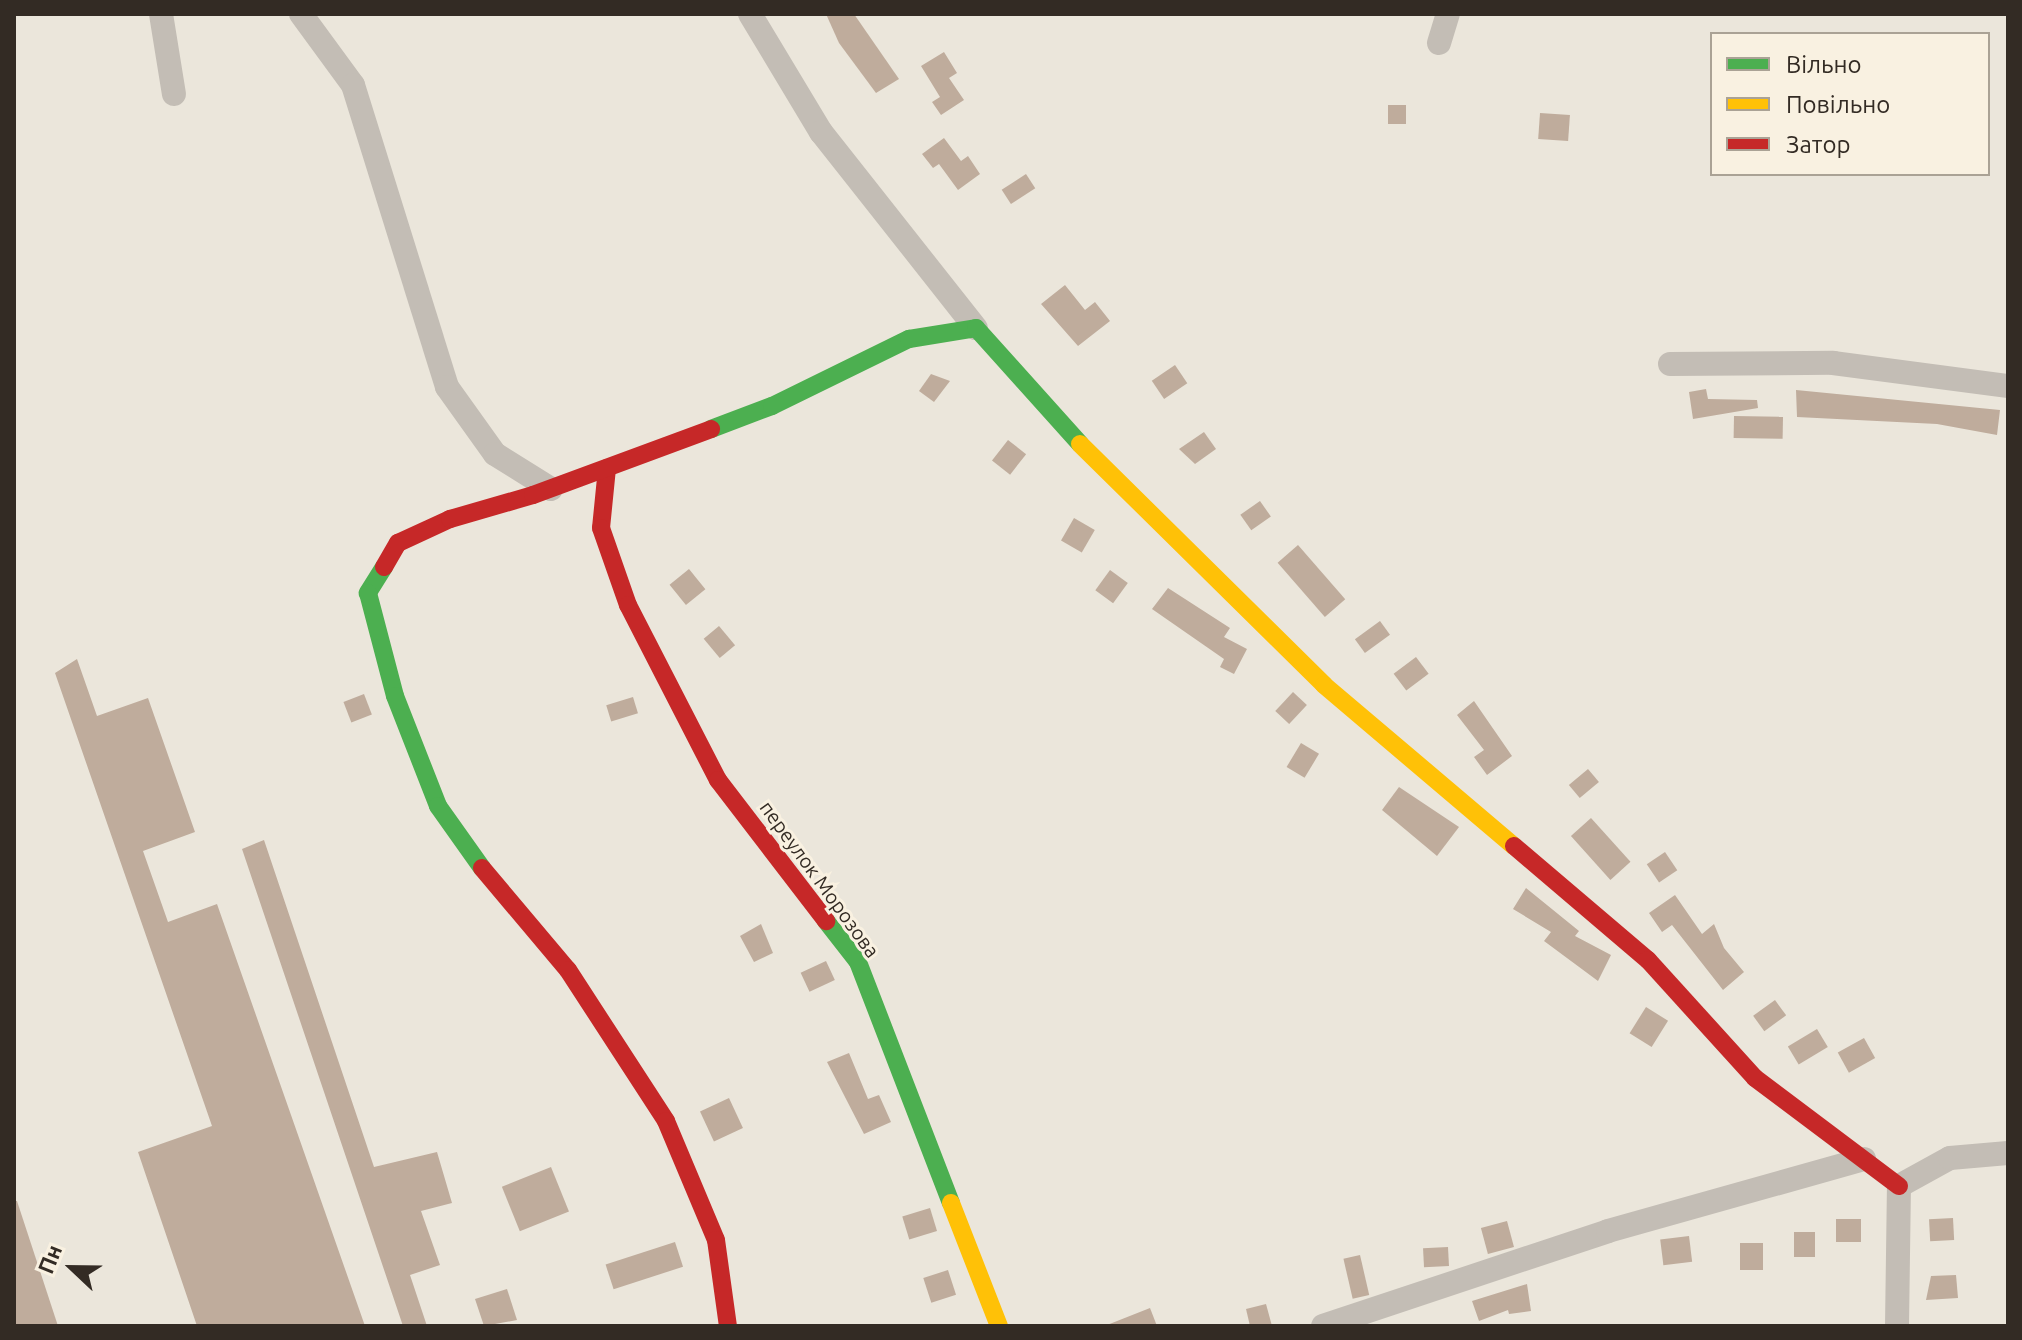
<!DOCTYPE html>
<html>
<head>
<meta charset="utf-8">
<style>
  body { margin:0 }
  #map { position:relative; width:2022px; height:1340px; overflow:hidden; background:#ebe6db; font-family:Ubuntu,sans-serif }
  div>[style] { position:absolute }
  .building>* { inset:0; background:#bfac9c; transform-origin:0 0 }
  .street>* { height:24px; margin:-12px; padding:0 12px; transform-origin:12px; border-radius:12px; background:#c3bdb5 }
  .fast>* { height:18px; margin:-9px; padding:0 9px; transform-origin:9px; border-radius:9px; background:#4caf50 }
  .slow>* { height:18px; margin:-9px; padding:0 9px; transform-origin:9px; border-radius:9px; background:#ffc107 }
  .jam>* { height:18px; margin:-9px; padding:0 9px; transform-origin:9px; border-radius:9px; background:#c62828 }
  span { translate:-50% -50%; white-space:nowrap; text-align:center; line-height:1.15; -webkit-text-stroke:6px #f9f1e1; paint-order:stroke }
  .street-label { font-size:20px; color:#332b24 }
  .frame { position:absolute; inset:0; border:16px solid #332b24; pointer-events:none }
  .legend { position:absolute; left:1710px; top:32px; width:280px; height:144px; box-sizing:border-box; background:#f9f1e1; border:2px solid #aaa295; margin:0; padding:10px 14px; list-style:none; font-size:24px; color:#332b24 }
  .legend li { display:flex; align-items:center; gap:16px; height:40px }
  .legend b { width:40px; border:2px solid #aaa295 }
  .north { position:absolute; left:32px; top:1228px; width:80px; height:80px; -webkit-text-stroke:6px #f9f1e1; paint-order:stroke; rotate:292deg; font-size:22px; font-weight:700; line-height:32px; text-align:center; color:#332b24 }
  .north::after { content:''; display:block; margin:auto; width:28px; height:36px; background:#332b24; clip-path:polygon(50% 0,100% 100%,50% 72%,0 100%) }
</style>
</head>
<body>
<div id="map">
  <div class="building">
    <i style="clip-path:polygon(826px 14px,854px 14px,899px 79px,876px 93px,839px 43px)"></i>
    <i style="clip-path:polygon(944px 52px,957px 73px,949px 78px,964px 100px,941px 115px,932px 102px,940px 97px,921px 66px)"></i>
    <i style="left:1388px;top:105px;width:18px;height:19px"></i>
    <i style="left:1540px;top:113px;width:30px;height:26px;rotate:4deg"></i>
    <i style="clip-path:polygon(944px 138px,961px 161px,968px 156px,980px 174px,958px 190px,939px 164px,933px 168px,922px 154px)"></i>
    <i style="left:1026px;top:174px;width:17px;height:29px;rotate:57deg"></i>
    <i style="clip-path:polygon(1065px 285px,1085px 310px,1095px 302px,1110px 321px,1078px 346px,1041px 304px)"></i>
    <i style="left:1175px;top:365px;width:22px;height:28px;rotate:56deg"></i>
    <i style="clip-path:polygon(931px 374px,950px 381px,934px 402px,919px 391px)"></i>
    <i style="clip-path:polygon(1706px 389px,1708px 399px,1757px 400px,1758px 408px,1693px 419px,1689px 392px)"></i>
    <i style="clip-path:polygon(1796px 390px,2000px 410px,1997px 435px,1937px 424px,1797px 417px)"></i>
    <i style="left:1734px;top:416px;width:49px;height:22px;rotate:1deg"></i>
    <i style="clip-path:polygon(1204px 432px,1216px 449px,1195px 464px,1179px 449px)"></i>
    <i style="left:1008px;top:440px;width:23px;height:26px;rotate:38deg"></i>
    <i style="left:1260px;top:501px;width:19px;height:24px;rotate:55deg"></i>
    <i style="left:1074px;top:518px;width:24px;height:26px;rotate:30deg"></i>
    <i style="left:1298px;top:545px;width:72px;height:27px;rotate:49deg"></i>
    <i style="left:689px;top:569px;width:26px;height:25px;rotate:51deg"></i>
    <i style="left:1110px;top:570px;width:22px;height:25px;rotate:36deg"></i>
    <i style="clip-path:polygon(1168px 588px,1230px 628px,1224px 637px,1247px 649px,1234px 674px,1220px 667px,1224px 659px,1152px 609px)"></i>
    <i style="left:1380px;top:621px;width:17px;height:31px;rotate:54deg"></i>
    <i style="left:719px;top:626px;width:25px;height:20px;rotate:50deg"></i>
    <i style="left:1416px;top:657px;width:21px;height:28px;rotate:53deg"></i>
    <i style="clip-path:polygon(77px 659px,97px 716px,148px 698px,195px 832px,143px 851px,168px 922px,217px 904px,365px 1326px,197px 1326px,138px 1152px,212px 1126px,55px 673px)"></i>
    <i style="left:1293px;top:692px;width:19px;height:26px;rotate:43deg"></i>
    <i style="left:364px;top:694px;width:22px;height:22px;rotate:69deg"></i>
    <i style="left:633px;top:697px;width:17px;height:28px;rotate:73deg"></i>
    <i style="clip-path:polygon(1474px 701px,1512px 756px,1487px 775px,1474px 757px,1484px 750px,1457px 715px)"></i>
    <i style="left:1301px;top:743px;width:21px;height:28px;rotate:31deg"></i>
    <i style="left:1588px;top:769px;width:17px;height:25px;rotate:50deg"></i>
    <i style="clip-path:polygon(1399px 787px,1459px 827px,1437px 856px,1382px 810px)"></i>
    <i style="left:1591px;top:818px;width:59px;height:27px;rotate:48deg"></i>
    <i style="clip-path:polygon(264px 840px,374px 1167px,437px 1152px,452px 1203px,421px 1211px,440px 1265px,410px 1275px,427px 1326px,403px 1326px,242px 849px)"></i>
    <i style="left:1665px;top:852px;width:22px;height:22px;rotate:56deg"></i>
    <i style="clip-path:polygon(1526px 888px,1579px 931px,1575px 936px,1611px 955px,1598px 981px,1544px 941px,1551px 932px,1513px 909px)"></i>
    <i style="clip-path:polygon(1675px 895px,1702px 934px,1714px 924px,1724px 948px,1744px 972px,1723px 990px,1672px 925px,1662px 932px,1649px 913px)"></i>
    <i style="clip-path:polygon(761px 924px,773px 953px,754px 962px,740px 936px)"></i>
    <i style="left:826px;top:961px;width:21px;height:28px;rotate:65deg"></i>
    <i style="left:1775px;top:1000px;width:19px;height:27px;rotate:54deg"></i>
    <i style="left:1646px;top:1007px;width:26px;height:31px;rotate:32deg"></i>
    <i style="left:1817px;top:1029px;width:21px;height:34px;rotate:59deg"></i>
    <i style="left:1864px;top:1038px;width:23px;height:30px;rotate:61deg"></i>
    <i style="clip-path:polygon(849px 1053px,868px 1099px,879px 1095px,891px 1122px,864px 1134px,827px 1062px)"></i>
    <i style="left:729px;top:1098px;width:33px;height:32px;rotate:65deg"></i>
    <i style="left:551px;top:1167px;width:48px;height:53px;rotate:68deg"></i>
    <i style="clip-path:polygon(14px 1201px,17px 1201px,58px 1326px,14px 1326px)"></i>
    <i style="left:930px;top:1208px;width:24px;height:29px;rotate:73deg"></i>
    <i style="left:1953px;top:1218px;width:22px;height:24px;rotate:87deg"></i>
    <i style="left:1836px;top:1219px;width:25px;height:23px"></i>
    <i style="left:1507px;top:1221px;width:27px;height:27px;rotate:75deg"></i>
    <i style="left:1794px;top:1232px;width:21px;height:25px"></i>
    <i style="left:1689px;top:1236px;width:26px;height:29px;rotate:83deg"></i>
    <i style="left:675px;top:1242px;width:26px;height:73px;rotate:72deg"></i>
    <i style="left:1740px;top:1243px;width:23px;height:27px"></i>
    <i style="left:1448px;top:1247px;width:19px;height:25px;rotate:87deg"></i>
    <i style="left:1360px;top:1255px;width:41px;height:17px;rotate:77deg"></i>
    <i style="left:948px;top:1270px;width:26px;height:26px;rotate:72deg"></i>
    <i style="clip-path:polygon(1956px 1275px,1958px 1298px,1926px 1300px,1931px 1276px)"></i>
    <i style="clip-path:polygon(1527px 1284px,1531px 1311px,1509px 1314px,1508px 1310px,1479px 1321px,1472px 1301px)"></i>
    <i style="clip-path:polygon(507px 1289px,517px 1320px,484px 1326px,475px 1299px)"></i>
    <i style="clip-path:polygon(1266px 1304px,1272px 1326px,1250px 1326px,1246px 1309px)"></i>
    <i style="clip-path:polygon(1150px 1308px,1157px 1326px,1107px 1326px,1107px 1325px)"></i>
  </div>
  <div class="street">
    <i style="left:161px;top:14px;width:81px;rotate:80.8deg"></i>
    <i style="left:301px;top:14px;width:88px;rotate:53.8deg"></i>
    <i style="left:353px;top:85px;width:316px;rotate:72.7deg"></i>
    <i style="left:447px;top:387px;width:82px;rotate:54.4deg"></i>
    <i style="left:495px;top:454px;width:66px;rotate:32deg"></i>
    <i style="left:750px;top:14px;width:138px;rotate:59deg"></i>
    <i style="left:821px;top:132px;width:250px;rotate:51.7deg"></i>
    <i style="left:1439px;top:43px;width:30px;rotate:-73deg"></i>
    <i style="left:1670px;top:364px;width:163px;rotate:-0.4deg"></i>
    <i style="left:1833px;top:363px;width:177px;rotate:7.5deg"></i>
    <i style="left:1323px;top:1326px;width:300px;rotate:-18.4deg"></i>
    <i style="left:1608px;top:1231px;width:266px;rotate:-15.7deg"></i>
    <i style="left:1897px;top:1326px;width:140px;rotate:-89.2deg"></i>
    <i style="left:1899px;top:1186px;width:58px;rotate:-28.8deg"></i>
    <i style="left:1950px;top:1158px;width:58px;rotate:-4.9deg"></i>
  </div>
  <div class="fast">
    <i style="left:711px;top:429px;width:65px;rotate:-20.7deg"></i>
    <i style="left:772px;top:406px;width:153px;rotate:-26.1deg"></i>
    <i style="left:909px;top:339px;width:68px;rotate:-9.3deg"></i>
    <i style="left:976px;top:328px;width:156px;rotate:48.1deg"></i>
    <i style="left:384px;top:567px;width:31px;rotate:122deg"></i>
    <i style="left:368px;top:593px;width:106px;rotate:75.3deg"></i>
    <i style="left:395px;top:696px;width:118px;rotate:68.6deg"></i>
    <i style="left:438px;top:806px;width:76px;rotate:54.6deg"></i>
    <i style="left:826px;top:921px;width:52px;rotate:52deg"></i>
    <i style="left:858px;top:962px;width:258px;rotate:68.9deg"></i>
  </div>
  <div class="slow">
    <i style="left:1080px;top:444px;width:343px;rotate:44.6deg"></i>
    <i style="left:1324px;top:685px;width:249px;rotate:40.3deg"></i>
    <i style="left:951px;top:1203px;width:132px;rotate:68.7deg"></i>
  </div>
  <div class="jam">
    <i style="left:607px;top:468px;width:60px;rotate:95.7deg"></i>
    <i style="left:601px;top:528px;width:82px;rotate:70.7deg"></i>
    <i style="left:628px;top:605px;width:197px;rotate:62.8deg"></i>
    <i style="left:718px;top:780px;width:178px;rotate:52.5deg"></i>
    <i style="left:384px;top:567px;width:28px;rotate:-60deg"></i>
    <i style="left:398px;top:543px;width:57px;rotate:-24.8deg"></i>
    <i style="left:450px;top:519px;width:86px;rotate:-16.1deg"></i>
    <i style="left:533px;top:495px;width:190px;rotate:-20.3deg"></i>
    <i style="left:1514px;top:846px;width:176px;rotate:40.4deg"></i>
    <i style="left:1648px;top:960px;width:159px;rotate:47.8deg"></i>
    <i style="left:1755px;top:1078px;width:180px;rotate:36.9deg"></i>
    <i style="left:482px;top:868px;width:133px;rotate:49.9deg"></i>
    <i style="left:568px;top:970px;width:180px;rotate:57deg"></i>
    <i style="left:666px;top:1121px;width:129px;rotate:67.2deg"></i>
    <i style="left:716px;top:1240px;width:87px;rotate:82.1deg"></i>
  </div>
  <div class="street-label">
    <span style="left:820px;top:879px;rotate:54deg">переулок Морозова</span>
  </div>
  <div class="frame"></div>
  <ul class="legend">
  <li><b style="height:10px;background:#4caf50"></b>Вільно</li>
  <li><b style="height:10px;background:#ffc107"></b>Повільно</li>
  <li><b style="height:10px;background:#c62828"></b>Затор</li>
  </ul>
  <div class="north">Пн</div>
</div>
</body>
</html>
